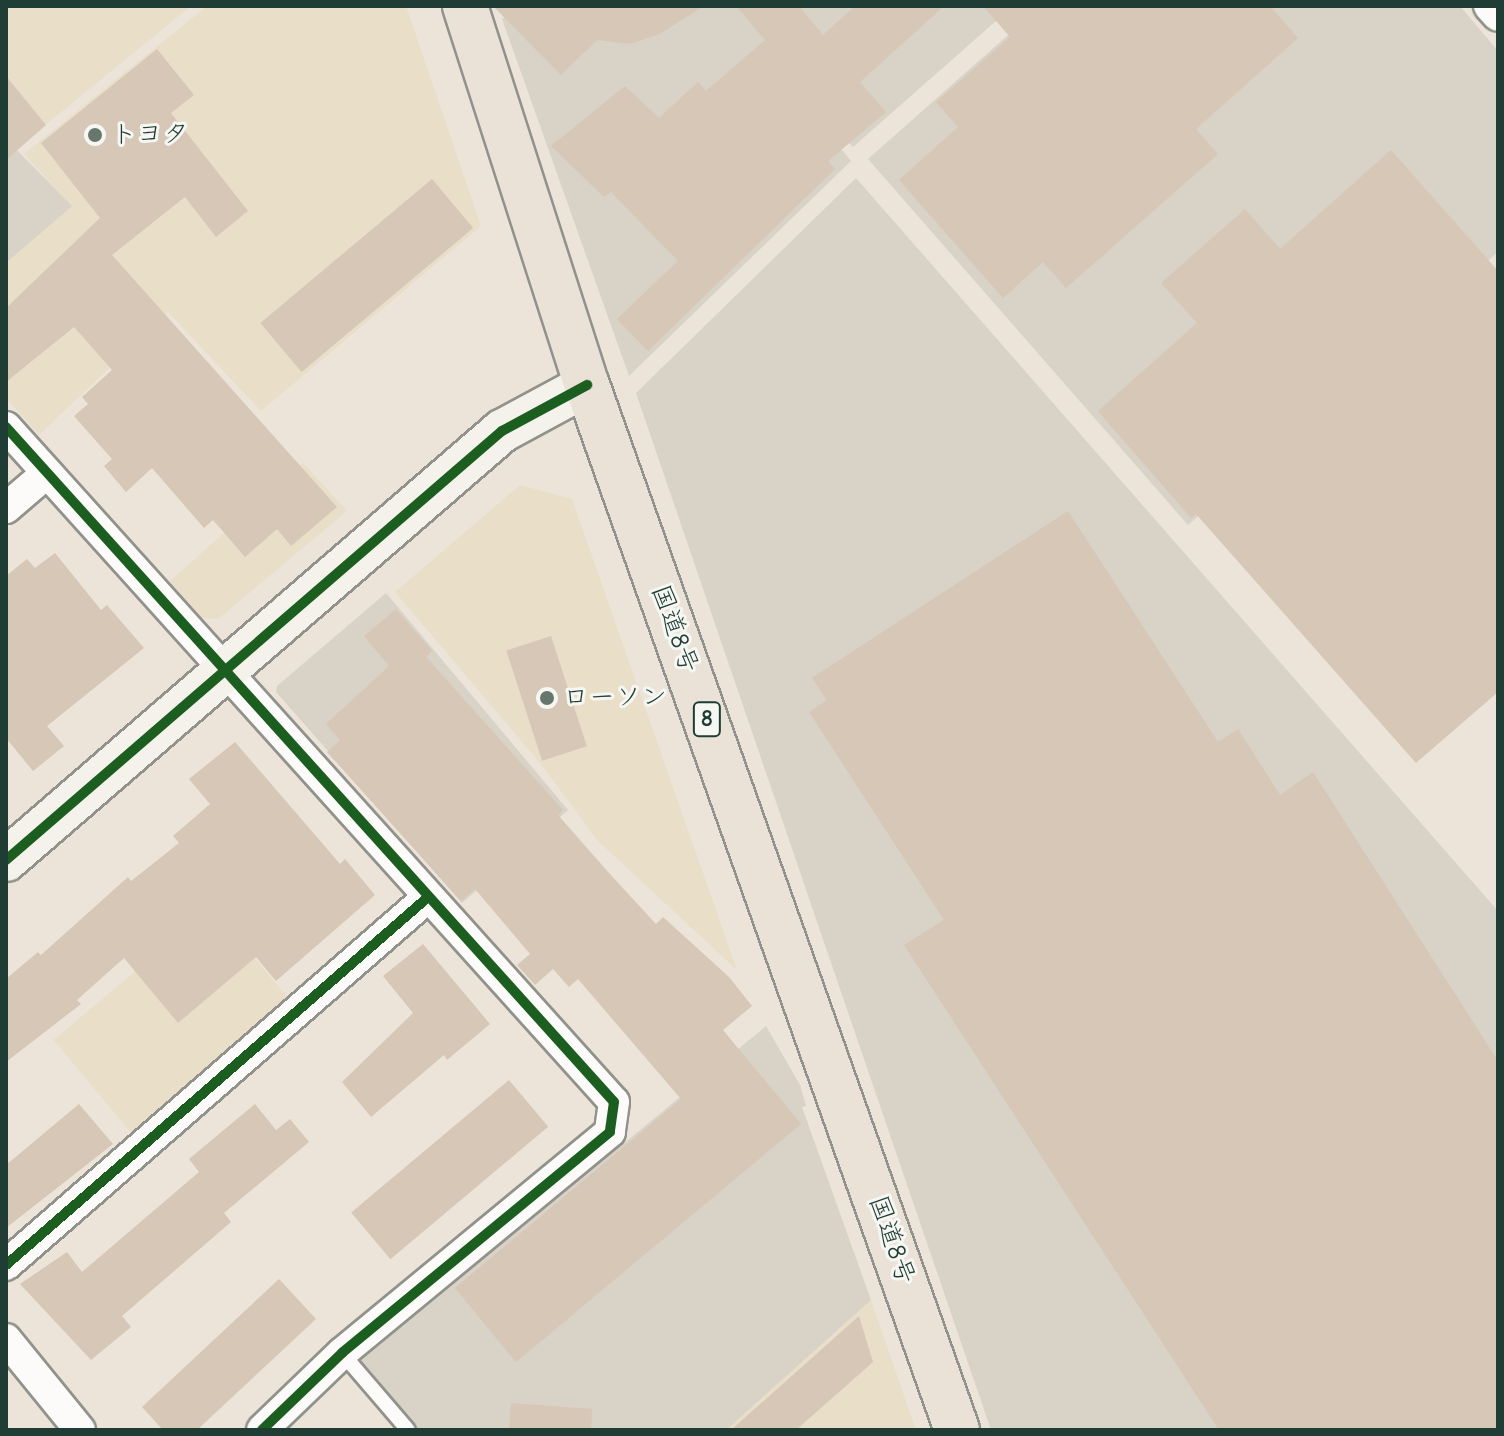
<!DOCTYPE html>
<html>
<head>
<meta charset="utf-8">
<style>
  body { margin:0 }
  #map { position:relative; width:1504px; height:1436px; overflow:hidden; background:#ece4d9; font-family:"Comic Neue","Klee One",sans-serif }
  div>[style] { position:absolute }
  .built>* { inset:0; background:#e9dec8; transform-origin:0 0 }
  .industrial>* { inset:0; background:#d8d2c7 }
  .building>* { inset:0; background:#d6c7b7; transform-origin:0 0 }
  .roads { filter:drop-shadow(2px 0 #91928b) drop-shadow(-2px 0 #91928b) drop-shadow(0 2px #91928b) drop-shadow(0 -2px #91928b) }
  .lane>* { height:14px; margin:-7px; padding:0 7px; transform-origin:7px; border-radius:7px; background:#fcfbf9 }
  .street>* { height:30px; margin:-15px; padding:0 15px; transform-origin:15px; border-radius:15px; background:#fcfbf9 }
  .secondary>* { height:42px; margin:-21px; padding:0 21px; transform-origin:21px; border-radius:21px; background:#f5f2ec }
  .highway>* { height:44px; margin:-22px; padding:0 22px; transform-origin:22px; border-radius:22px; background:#ebe2d7 }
  .cycleway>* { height:10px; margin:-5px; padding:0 5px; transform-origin:5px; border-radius:5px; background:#1b5e20 }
  .dots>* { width:22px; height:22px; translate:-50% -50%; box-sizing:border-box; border:4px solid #f6f6f2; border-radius:50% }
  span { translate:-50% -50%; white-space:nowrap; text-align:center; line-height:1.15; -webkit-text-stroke:6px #f6f6f2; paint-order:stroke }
  .shield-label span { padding:2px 6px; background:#f6f6f2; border:2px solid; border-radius:6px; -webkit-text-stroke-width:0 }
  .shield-label { font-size:24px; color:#1f3d34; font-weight:700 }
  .poi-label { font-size:26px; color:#1f3d34 }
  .left { translate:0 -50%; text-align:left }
  .street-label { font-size:26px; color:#1f3d34 }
  .frame { position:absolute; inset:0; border:8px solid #1f3d34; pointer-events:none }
</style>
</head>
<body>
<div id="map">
  <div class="built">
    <i style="clip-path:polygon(6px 6px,191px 6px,22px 144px,6px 125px)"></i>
    <i style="clip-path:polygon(207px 6px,406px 6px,481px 226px,261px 411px,168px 312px,39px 435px,6px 398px,6px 263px,71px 206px,24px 154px)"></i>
    <i style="clip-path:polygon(303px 463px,347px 511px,218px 619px,202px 618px,170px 581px)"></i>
    <i style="clip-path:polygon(520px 485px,572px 499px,737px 970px,598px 841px,540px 763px,395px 592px)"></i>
    <i style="left:212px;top:907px;width:121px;height:207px;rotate:50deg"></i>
    <i style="clip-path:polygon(871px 1300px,916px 1430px,726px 1430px)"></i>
  </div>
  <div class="industrial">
    <i style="clip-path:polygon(522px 6px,630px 44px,658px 35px,699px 6px,1013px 6px,853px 147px,780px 73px,851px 161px,629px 376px,502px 19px)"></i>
    <i style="clip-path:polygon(1041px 6px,1460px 6px,1498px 51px,1498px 252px,1188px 525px,868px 159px)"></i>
    <i style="clip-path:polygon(6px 139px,72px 206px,6px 263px)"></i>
    <i style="clip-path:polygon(856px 178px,1498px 911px,1498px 1430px,991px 1430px,636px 393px)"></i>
    <i style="clip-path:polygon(386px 593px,568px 810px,462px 903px,276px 692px,277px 686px)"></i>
    <i style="clip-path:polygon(766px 1026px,800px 1085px,806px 1106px,802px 1107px,871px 1300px,726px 1430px,418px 1430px,359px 1362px)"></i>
  </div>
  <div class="building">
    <i style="clip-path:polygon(493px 6px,704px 6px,658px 35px,630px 44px,597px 40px,561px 75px)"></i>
    <i style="clip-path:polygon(736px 6px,799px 6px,823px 35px,855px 6px,944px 6px,860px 82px,886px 112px,828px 161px,835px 169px,648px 351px,617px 319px,678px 261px,611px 192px,604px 197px,551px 146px,625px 86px,659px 118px,698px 82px,706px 91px,765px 40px)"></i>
    <i style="clip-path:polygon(983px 6px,1270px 6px,1298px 38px,1196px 129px,1218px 154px,1066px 288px,1043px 262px,1003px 298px,899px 180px,958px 127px,936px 102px,1010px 37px)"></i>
    <i style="clip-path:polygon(157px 49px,194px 95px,171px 113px,248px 211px,216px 237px,185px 197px,112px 255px,337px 507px,291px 546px,277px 529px,245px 557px,213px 520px,204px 528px,152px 468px,126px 492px,104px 466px,112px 459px,74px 416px,88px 404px,82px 397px,112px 370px,74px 327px,6px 382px,6px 308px,100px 218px,41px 143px)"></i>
    <i style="clip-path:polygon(6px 76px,46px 125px,6px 160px)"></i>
    <i style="clip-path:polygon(1391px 150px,1498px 271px,1498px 692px,1416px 763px,1196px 514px,1191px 518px,1098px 411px,1197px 323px,1161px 283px,1245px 209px,1280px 249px)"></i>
    <i style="left:432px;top:179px;width:64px;height:224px;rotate:50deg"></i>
    <i style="clip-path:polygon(1068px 511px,1218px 742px,1238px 729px,1280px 795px,1313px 772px,1498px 1061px,1498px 1430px,1219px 1430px,904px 945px,944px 920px,809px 712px,827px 700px,812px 678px)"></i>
    <i style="clip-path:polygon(55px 553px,101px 610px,107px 605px,144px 648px,47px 726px,64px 746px,33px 771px,6px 738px,6px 576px,27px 559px,35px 568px)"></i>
    <i style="clip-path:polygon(396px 609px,432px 651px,426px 657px,563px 810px,558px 815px,609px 873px,656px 924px,663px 917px,729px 977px,752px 1006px,723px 1030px,801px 1124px,516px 1362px,455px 1288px,681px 1099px,578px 979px,569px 987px,553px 969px,535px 985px,517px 965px,530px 954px,475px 889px,461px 901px,327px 752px,340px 740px,326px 724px,389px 666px,364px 636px)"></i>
    <i style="left:551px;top:636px;width:116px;height:47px;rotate:72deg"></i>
    <i style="clip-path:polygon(235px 742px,340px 864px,345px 859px,375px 895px,276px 981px,256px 957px,178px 1023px,124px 958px,77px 1000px,81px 1004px,6px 1062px,6px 979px,38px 952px,41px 955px,128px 877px,131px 881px,179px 843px,173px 836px,210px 804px,189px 779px)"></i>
    <i style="clip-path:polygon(423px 944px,490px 1024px,447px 1060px,444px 1055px,371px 1117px,342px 1082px,413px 1013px,383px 976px)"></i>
    <i style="left:509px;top:1080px;width:61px;height:206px;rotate:50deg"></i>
    <i style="clip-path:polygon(79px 1104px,113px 1144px,6px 1228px,6px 1165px)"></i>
    <i style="clip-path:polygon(255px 1104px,276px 1130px,290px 1119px,309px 1142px,224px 1213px,231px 1222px,122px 1316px,131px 1327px,91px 1360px,20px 1284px,67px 1252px,82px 1272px,199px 1172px,189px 1159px)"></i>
    <i style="clip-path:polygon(279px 1279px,316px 1319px,197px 1430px,163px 1430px,142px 1407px)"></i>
    <i style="clip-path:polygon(859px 1316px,873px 1362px,796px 1430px,731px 1430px)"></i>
    <i style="clip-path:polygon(511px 1403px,592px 1409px,591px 1430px,509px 1430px)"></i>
  </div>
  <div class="roads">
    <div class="lane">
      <i style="left:342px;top:1353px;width:101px;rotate:49.4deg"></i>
    </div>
    <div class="street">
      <i style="left:1489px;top:6px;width:13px;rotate:48deg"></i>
      <i style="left:6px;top:427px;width:908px;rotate:47.99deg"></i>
      <i style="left:614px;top:1102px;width:30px;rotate:98deg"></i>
      <i style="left:610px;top:1132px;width:347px;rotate:140.5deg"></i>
      <i style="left:342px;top:1353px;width:111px;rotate:136.1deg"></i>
      <i style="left:6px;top:508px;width:54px;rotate:-40.5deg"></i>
      <i style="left:6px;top:1265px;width:559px;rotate:-41.08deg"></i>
      <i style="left:6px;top:1339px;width:117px;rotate:50.9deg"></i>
    </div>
    <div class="secondary">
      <i style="left:6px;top:860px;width:656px;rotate:-40.86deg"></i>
      <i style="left:502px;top:431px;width:97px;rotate:-28.4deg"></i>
    </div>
    <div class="highway">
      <i style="left:465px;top:6px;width:398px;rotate:72.2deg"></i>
      <i style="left:587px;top:385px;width:1109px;rotate:70.5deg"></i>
    </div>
  </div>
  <div class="cycleway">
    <i style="left:6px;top:427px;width:908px;rotate:47.99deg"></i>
    <i style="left:614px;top:1102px;width:30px;rotate:98deg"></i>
    <i style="left:610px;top:1132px;width:347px;rotate:140.5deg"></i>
    <i style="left:342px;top:1353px;width:111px;rotate:136.1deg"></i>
    <i style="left:6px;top:860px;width:656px;rotate:-40.86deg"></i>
    <i style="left:502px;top:431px;width:97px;rotate:-28.4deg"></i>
    <i style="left:6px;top:1265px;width:559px;rotate:-41.08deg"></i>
  </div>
  <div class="dots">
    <i style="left:95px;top:135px;background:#67776e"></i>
    <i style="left:547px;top:698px;background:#67776e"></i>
  </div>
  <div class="shield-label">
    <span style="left:707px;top:719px">8</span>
  </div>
  <div class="poi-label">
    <span class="left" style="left:111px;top:135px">トヨタ</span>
    <span class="left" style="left:563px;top:698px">ローソン</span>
  </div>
  <div class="street-label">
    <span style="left:674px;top:629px;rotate:70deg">国道8号</span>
    <span style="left:891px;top:1240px;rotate:71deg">国道8号</span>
  </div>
  <div class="frame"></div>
</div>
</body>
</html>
